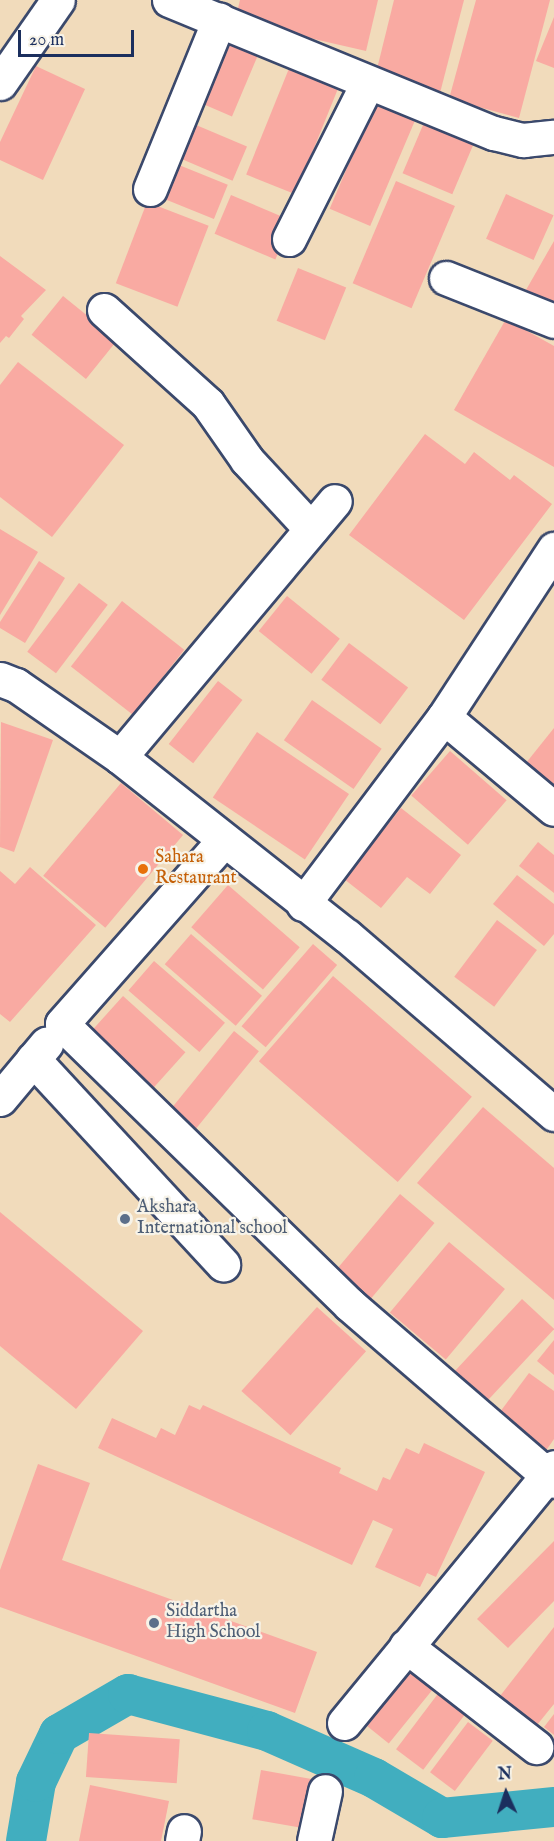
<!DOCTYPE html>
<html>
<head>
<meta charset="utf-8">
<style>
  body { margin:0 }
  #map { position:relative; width:554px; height:1841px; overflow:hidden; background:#f1dbbb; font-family:"IM FELL English",serif }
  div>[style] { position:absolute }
  .canal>* { height:40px; margin:-20px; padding:0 20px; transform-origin:20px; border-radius:20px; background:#41aebf }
  .building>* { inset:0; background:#f9aaa2; transform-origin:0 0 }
  .roads { filter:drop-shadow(2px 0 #3b496c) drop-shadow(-2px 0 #3b496c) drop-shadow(0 2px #3b496c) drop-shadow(0 -2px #3b496c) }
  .minor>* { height:33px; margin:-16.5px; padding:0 16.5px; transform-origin:16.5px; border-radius:16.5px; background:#fff }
  .dots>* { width:16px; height:16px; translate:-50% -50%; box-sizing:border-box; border:3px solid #f7f3e8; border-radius:50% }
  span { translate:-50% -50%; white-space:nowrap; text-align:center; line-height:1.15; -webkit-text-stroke:4.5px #f7f3e8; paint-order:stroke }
  .food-label { font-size:18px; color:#c56008 }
  .left { translate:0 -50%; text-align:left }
  .service-label { font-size:18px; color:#4e5e75 }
  .north { position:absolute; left:476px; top:1763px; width:60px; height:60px; -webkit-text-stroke:4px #f7f3e8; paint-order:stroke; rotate:357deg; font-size:16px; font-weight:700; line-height:24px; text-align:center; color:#1b2f5e }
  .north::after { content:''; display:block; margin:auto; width:21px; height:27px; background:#1b2f5e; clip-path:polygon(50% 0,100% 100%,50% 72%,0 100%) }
  .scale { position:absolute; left:18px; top:30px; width:116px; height:27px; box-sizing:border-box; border:3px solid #1b2f5e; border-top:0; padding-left:8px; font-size:18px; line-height:21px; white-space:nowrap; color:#1b2f5e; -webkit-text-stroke:4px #f7f3e8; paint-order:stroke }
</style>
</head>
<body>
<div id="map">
  <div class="canal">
    <i style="left:26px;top:1841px;width:60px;rotate:-80.4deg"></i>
    <i style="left:36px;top:1782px;width:53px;rotate:-64.4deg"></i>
    <i style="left:59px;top:1734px;width:80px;rotate:-30.1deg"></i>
    <i style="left:128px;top:1694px;width:144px;rotate:14.9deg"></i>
    <i style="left:267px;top:1731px;width:117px;rotate:23.7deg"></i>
    <i style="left:374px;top:1778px;width:79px;rotate:30.5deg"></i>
    <i style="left:442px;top:1818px;width:113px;rotate:-5.6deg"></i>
  </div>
  <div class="building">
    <i style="clip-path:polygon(240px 0,378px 0,366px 51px,235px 21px)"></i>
    <i style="clip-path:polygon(394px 0,464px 0,440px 93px,375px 77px)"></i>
    <i style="clip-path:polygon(476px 0,550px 0,519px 118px,449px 99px)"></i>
    <i style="clip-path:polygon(554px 17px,554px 68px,536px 61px)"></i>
    <i style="left:222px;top:35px;width:41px;height:71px;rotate:23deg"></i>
    <i style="clip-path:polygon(36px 66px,85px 89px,43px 180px,0 160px,0 142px)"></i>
    <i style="left:290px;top:66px;width:53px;height:117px;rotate:22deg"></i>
    <i style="left:375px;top:102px;width:44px;height:116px;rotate:23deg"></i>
    <i style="left:426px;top:118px;width:54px;height:60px;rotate:23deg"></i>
    <i style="left:189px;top:122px;width:63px;height:37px;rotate:23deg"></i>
    <i style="left:174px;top:163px;width:58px;height:37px;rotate:22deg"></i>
    <i style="left:396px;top:181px;width:64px;height:111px;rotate:23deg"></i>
    <i style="left:506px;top:194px;width:52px;height:49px;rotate:24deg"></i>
    <i style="left:231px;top:195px;width:66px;height:42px;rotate:23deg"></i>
    <i style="left:147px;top:202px;width:66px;height:87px;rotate:21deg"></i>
    <i style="clip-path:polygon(554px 241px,554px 305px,526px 290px)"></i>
    <i style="clip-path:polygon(0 256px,46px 290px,21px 316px,24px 319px,9px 338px,6px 336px,0 343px)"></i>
    <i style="left:298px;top:268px;width:52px;height:57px;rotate:22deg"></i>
    <i style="left:63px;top:296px;width:70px;height:50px;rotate:39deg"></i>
    <i style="clip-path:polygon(506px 319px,554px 346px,554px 467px,454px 410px)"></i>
    <i style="clip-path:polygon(18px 362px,124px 445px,52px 537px,0 497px,0 385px)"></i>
    <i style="clip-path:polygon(425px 434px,465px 464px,474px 452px,510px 480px,514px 475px,552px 504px,464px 620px,349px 535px)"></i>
    <i style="clip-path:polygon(0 529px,38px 552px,0 615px)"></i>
    <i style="clip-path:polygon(39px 561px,65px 578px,25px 643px,0 628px,0 622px)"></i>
    <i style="left:79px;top:583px;width:36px;height:86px;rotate:37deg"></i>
    <i style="left:287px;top:596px;width:68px;height:45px;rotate:39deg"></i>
    <i style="left:122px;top:601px;width:79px;height:83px;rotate:38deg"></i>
    <i style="left:349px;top:643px;width:74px;height:46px;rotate:37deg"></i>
    <i style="left:218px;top:681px;width:31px;height:80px;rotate:38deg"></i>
    <i style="left:312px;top:700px;width:85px;height:49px;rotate:35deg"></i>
    <i style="clip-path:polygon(1px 722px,53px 740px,14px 852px,0 847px)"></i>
    <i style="clip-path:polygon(554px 728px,554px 786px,526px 763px)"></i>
    <i style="left:257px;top:732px;width:111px;height:79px;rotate:34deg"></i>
    <i style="left:450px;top:751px;width:75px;height:59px;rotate:41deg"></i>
    <i style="left:121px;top:783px;width:81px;height:121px;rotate:40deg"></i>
    <i style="clip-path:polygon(401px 808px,461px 855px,430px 894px,407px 877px,381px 908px,344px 879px)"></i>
    <i style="clip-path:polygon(538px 842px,554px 855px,554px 893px,519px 866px)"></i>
    <i style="clip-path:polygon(30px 867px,96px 925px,10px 1022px,0 1014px,0 871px,15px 884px)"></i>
    <i style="clip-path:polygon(517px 875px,554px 904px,554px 934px,544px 946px,493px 904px)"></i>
    <i style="left:228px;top:885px;width:95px;height:56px;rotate:41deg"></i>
    <i style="left:497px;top:920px;width:50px;height:71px;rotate:37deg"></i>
    <i style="left:191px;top:934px;width:94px;height:40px;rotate:41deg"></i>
    <i style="left:313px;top:944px;width:32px;height:109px;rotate:41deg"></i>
    <i style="left:154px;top:961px;width:94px;height:39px;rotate:41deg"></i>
    <i style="left:333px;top:976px;width:184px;height:113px;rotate:41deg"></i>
    <i style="left:123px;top:996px;width:84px;height:47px;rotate:42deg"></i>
    <i style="left:234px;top:1031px;width:32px;height:108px;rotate:39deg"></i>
    <i style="clip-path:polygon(483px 1107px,554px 1168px,554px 1300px,417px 1183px)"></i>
    <i style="left:400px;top:1194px;width:45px;height:100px;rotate:40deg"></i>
    <i style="clip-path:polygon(0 1212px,143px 1331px,76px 1409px,0 1346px)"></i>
    <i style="left:449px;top:1242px;width:73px;height:92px;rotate:40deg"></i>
    <i style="left:522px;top:1299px;width:44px;height:99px;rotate:43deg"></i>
    <i style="left:317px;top:1307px;width:66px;height:113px;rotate:42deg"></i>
    <i style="clip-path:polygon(554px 1340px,554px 1375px,537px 1361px)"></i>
    <i style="clip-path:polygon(529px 1373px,554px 1391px,554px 1439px,545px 1452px,497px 1416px)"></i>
    <i style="clip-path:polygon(189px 1405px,200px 1410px,203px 1405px,341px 1468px,339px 1473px,377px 1491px,383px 1477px,390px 1480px,406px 1448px,419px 1454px,424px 1443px,485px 1472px,436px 1577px,427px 1573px,420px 1587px,375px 1567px,393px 1529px,373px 1520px,352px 1565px,98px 1448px,112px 1418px,156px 1438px,161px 1428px,175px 1435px)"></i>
    <i style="clip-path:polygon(38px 1464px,90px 1483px,62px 1560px,317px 1652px,295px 1713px,0 1607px,0 1570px)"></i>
    <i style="clip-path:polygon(554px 1541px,554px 1601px,508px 1648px,477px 1619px)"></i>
    <i style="clip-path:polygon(554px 1627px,554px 1704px,537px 1725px,500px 1696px)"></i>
    <i style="left:408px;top:1669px;width:32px;height:70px;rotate:39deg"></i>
    <i style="left:440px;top:1691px;width:34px;height:73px;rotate:37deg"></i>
    <i style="clip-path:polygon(554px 1714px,554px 1735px,544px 1727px)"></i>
    <i style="left:468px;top:1722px;width:31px;height:63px;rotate:37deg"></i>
    <i style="left:89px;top:1733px;width:91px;height:44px;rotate:4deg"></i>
    <i style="left:261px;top:1770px;width:54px;height:50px;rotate:10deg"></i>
    <i style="clip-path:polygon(90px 1785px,169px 1801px,161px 1841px,79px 1841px)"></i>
  </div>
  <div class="roads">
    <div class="minor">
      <i style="left:169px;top:0;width:351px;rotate:22.3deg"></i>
      <i style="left:494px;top:133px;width:30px;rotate:14deg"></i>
      <i style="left:523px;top:140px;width:31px;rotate:-6deg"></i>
      <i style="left:0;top:83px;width:101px;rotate:-55.1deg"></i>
      <i style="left:150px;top:189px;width:183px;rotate:-67.8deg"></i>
      <i style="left:289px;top:239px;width:174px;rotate:-63.3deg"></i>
      <i style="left:446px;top:278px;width:116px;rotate:21.7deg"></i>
      <i style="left:104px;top:310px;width:140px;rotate:42.1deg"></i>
      <i style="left:208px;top:404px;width:68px;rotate:55.1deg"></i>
      <i style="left:247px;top:460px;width:94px;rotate:47.2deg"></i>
      <i style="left:0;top:679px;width:17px;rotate:21deg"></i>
      <i style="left:16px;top:685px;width:126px;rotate:34.7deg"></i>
      <i style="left:120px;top:757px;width:289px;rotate:38.3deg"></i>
      <i style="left:347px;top:936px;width:273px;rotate:40.7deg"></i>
      <i style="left:444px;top:717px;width:143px;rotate:39.9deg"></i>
      <i style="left:120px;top:757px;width:334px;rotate:-50deg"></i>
      <i style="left:224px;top:840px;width:245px;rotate:131.4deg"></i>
      <i style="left:62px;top:1024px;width:402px;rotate:44.3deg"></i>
      <i style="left:350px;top:1305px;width:269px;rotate:40.8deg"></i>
      <i style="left:303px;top:904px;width:234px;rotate:-53deg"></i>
      <i style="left:444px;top:717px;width:201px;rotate:-56.8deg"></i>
      <i style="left:33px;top:1059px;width:280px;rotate:47.2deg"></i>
      <i style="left:0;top:1099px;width:72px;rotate:-50.1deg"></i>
      <i style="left:406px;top:1646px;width:165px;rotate:37.8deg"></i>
      <i style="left:344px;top:1723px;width:331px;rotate:-50.6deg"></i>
      <i style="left:182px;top:1841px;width:10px;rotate:-79deg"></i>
      <i style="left:314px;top:1841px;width:51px;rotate:-77.6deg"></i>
    </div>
  </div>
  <div class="dots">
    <i style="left:143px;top:869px;background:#e8710a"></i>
    <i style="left:125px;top:1219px;background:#5c6f8a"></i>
    <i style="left:154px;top:1623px;background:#5c6f8a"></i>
  </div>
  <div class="food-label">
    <span class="left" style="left:155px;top:869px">Sahara<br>Restaurant</span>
  </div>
  <div class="service-label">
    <span class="left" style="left:137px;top:1219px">Akshara<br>International school</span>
    <span class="left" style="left:166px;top:1623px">Siddartha<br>High School</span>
  </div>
  <div class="north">N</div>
  <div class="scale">20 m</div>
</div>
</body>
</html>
